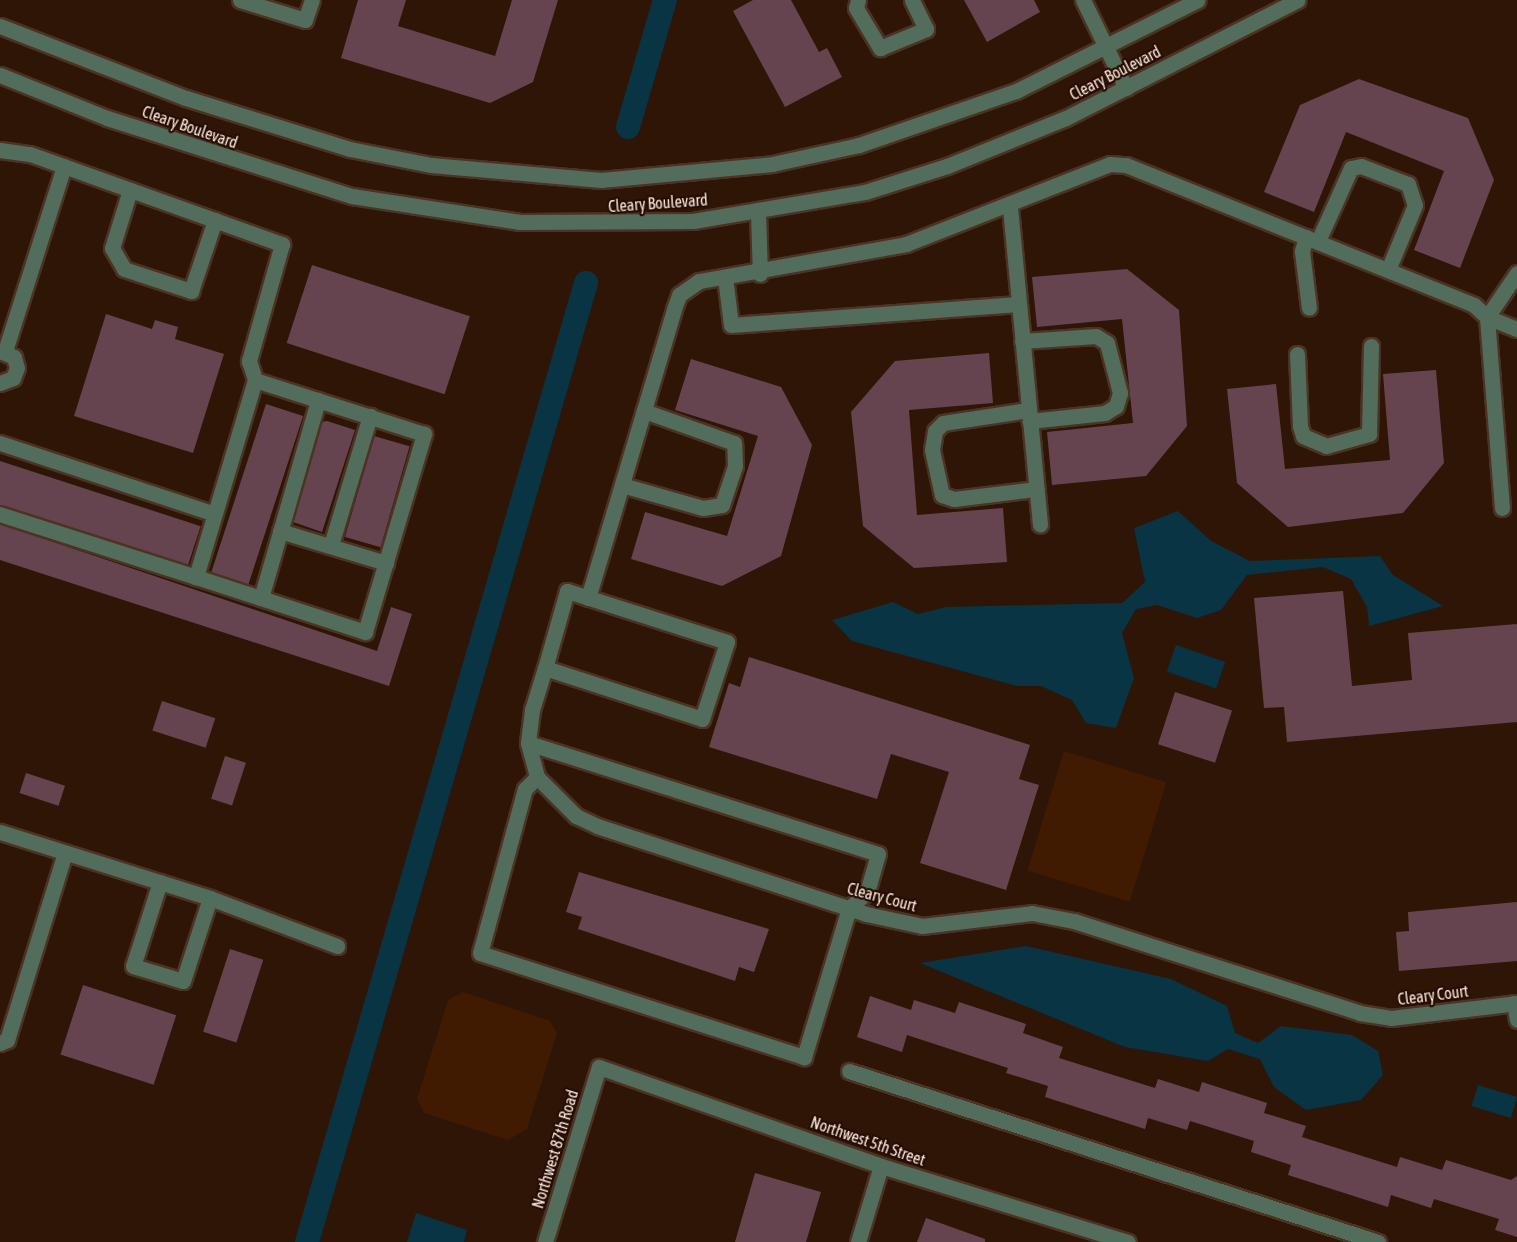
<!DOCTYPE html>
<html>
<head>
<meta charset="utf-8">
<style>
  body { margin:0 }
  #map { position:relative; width:1517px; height:1242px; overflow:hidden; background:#2f1506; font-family:"Asap Condensed",sans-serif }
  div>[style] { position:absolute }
  .green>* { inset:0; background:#411a02; transform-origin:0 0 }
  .water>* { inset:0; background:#083443; transform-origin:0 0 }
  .canal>* { height:24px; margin:-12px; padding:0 12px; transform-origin:12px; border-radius:12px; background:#083443 }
  .building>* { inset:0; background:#66444f; transform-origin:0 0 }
  .roads { filter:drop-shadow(2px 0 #4c3324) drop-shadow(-2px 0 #4c3324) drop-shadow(0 2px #4c3324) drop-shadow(0 -2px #4c3324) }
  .minor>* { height:15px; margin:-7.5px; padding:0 7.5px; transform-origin:7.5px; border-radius:7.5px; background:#536d5c }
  span { translate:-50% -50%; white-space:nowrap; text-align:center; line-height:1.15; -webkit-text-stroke:4.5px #250c01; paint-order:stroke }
  .street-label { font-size:16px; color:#fce9df }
</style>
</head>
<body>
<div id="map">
  <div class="green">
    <i style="left:1064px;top:751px;width:107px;height:125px;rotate:17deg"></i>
    <i style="clip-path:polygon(463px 992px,550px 1021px,557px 1033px,527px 1129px,508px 1140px,424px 1113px,417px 1099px,448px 1000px)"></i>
  </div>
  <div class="water">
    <i style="clip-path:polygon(1178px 511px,1211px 541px,1250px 561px,1380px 556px,1393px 575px,1443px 606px,1369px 626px,1367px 607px,1351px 579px,1323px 567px,1247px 575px,1221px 610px,1197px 618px,1157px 605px,1136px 609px,1122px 633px,1134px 678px,1116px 728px,1086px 723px,1072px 700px,1041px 686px,1017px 686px,852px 641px,832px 620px,893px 602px,918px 614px,946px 607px,1122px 603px,1145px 582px,1134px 528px)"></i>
    <i style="left:1176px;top:645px;width:52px;height:28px;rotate:19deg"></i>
    <i style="clip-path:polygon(1026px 946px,1171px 979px,1227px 1006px,1235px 1033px,1258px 1043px,1281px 1026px,1352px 1035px,1378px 1051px,1383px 1075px,1361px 1100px,1306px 1110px,1274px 1087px,1260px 1059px,1228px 1049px,1208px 1061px,1125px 1047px,920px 963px)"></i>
    <i style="left:1478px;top:1085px;width:41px;height:22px;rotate:17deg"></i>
    <i style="clip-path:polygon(416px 1213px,467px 1230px,464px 1242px,407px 1242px)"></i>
  </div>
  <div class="canal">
    <i style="left:628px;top:127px;width:132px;rotate:-73.8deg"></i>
    <i style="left:307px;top:1242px;width:999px;rotate:-73.78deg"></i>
  </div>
  <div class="building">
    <i style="clip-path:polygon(358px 0,406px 0,398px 26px,495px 56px,512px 0,558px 0,533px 82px,490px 103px,341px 58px)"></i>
    <i style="clip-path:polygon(753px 0,791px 0,819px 52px,827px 48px,842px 77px,785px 107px,733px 11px)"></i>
    <i style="clip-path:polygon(964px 0,1034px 0,1040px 12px,987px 42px)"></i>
    <i style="clip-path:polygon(1359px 79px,1468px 118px,1494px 180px,1460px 268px,1414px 250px,1444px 171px,1346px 132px,1314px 212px,1264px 192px,1300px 105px)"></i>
    <i style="left:312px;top:265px;width:166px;height:82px;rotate:18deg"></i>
    <i style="clip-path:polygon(1127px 269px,1179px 310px,1187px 426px,1146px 476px,1052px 485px,1047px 432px,1133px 423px,1122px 319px,1037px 327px,1032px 277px)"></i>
    <i style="clip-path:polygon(106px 314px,152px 329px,155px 320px,178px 327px,175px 339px,224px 354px,193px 453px,74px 416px)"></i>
    <i style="clip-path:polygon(989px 353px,993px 403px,909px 410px,917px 515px,1003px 508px,1007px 562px,914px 568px,863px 526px,851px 412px,895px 361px)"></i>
    <i style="clip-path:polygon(691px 359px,781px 387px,812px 445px,781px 556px,722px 586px,631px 559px,645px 512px,727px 536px,758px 436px,675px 410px)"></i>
    <i style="clip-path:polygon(1436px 370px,1444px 463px,1403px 513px,1288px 527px,1237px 483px,1227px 389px,1276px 384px,1285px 469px,1390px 460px,1383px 374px)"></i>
    <i style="left:266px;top:404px;width:39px;height:177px;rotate:18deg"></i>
    <i style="clip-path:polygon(327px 421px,355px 430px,322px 532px,293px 522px,322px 422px)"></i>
    <i style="left:374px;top:436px;width:37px;height:105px;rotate:16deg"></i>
    <i style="left:0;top:461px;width:211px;height:43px;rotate:18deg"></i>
    <i style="clip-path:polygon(0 524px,377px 651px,391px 607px,412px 614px,389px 686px,0 560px)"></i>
    <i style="clip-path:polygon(1343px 591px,1352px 686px,1412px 680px,1408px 633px,1517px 624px,1517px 722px,1287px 742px,1284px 707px,1264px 708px,1254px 598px)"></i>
    <i style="clip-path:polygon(749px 657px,1030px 745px,1019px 779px,1039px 785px,1006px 890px,920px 863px,949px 772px,891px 754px,877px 799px,709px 747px,729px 683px,740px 687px)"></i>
    <i style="left:1175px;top:692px;width:60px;height:55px;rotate:18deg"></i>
    <i style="left:162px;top:701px;width:56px;height:31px;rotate:18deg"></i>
    <i style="left:225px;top:756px;width:22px;height:45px;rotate:18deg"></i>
    <i style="left:26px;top:773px;width:41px;height:21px;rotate:18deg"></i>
    <i style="clip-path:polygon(579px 872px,769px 929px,754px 972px,739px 967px,735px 981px,578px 929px,582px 917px,566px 912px)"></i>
    <i style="clip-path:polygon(1517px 902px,1517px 961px,1399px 971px,1396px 932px,1409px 931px,1408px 912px)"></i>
    <i style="left:230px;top:949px;width:35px;height:87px;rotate:18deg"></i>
    <i style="left:83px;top:985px;width:98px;height:73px;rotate:18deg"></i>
    <i style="clip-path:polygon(870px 996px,911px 1010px,914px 1000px,955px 1013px,959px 1002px,1026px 1024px,1023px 1033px,1063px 1047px,1059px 1058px,1155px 1088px,1158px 1079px,1199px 1092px,1202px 1082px,1267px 1103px,1264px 1113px,1306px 1126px,1302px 1137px,1397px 1167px,1400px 1157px,1442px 1170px,1446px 1160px,1511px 1180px,1517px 1176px,1517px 1237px,1495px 1230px,1499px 1219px,1434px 1199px,1431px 1208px,1391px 1195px,1388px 1207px,1288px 1175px,1291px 1165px,1251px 1152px,1254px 1141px,1190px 1121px,1187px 1130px,1148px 1118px,1145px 1129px,1045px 1097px,1048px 1086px,1006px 1073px,1008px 1068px,907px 1035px,902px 1052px,857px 1037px)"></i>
    <i style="clip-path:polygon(755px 1173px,821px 1192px,806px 1242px,735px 1242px)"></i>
    <i style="clip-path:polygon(926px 1218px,985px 1239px,985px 1242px,917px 1242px)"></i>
  </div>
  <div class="roads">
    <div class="minor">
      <i style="left:240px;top:0;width:68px;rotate:17.1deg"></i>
      <i style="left:305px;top:20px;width:21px;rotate:-71deg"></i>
      <i style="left:858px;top:0;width:8px;rotate:104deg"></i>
      <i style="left:856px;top:8px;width:47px;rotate:59deg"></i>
      <i style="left:880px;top:48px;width:50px;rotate:-22.4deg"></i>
      <i style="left:926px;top:29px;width:32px;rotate:-116deg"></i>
      <i style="left:1083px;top:0;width:98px;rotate:64deg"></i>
      <i style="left:0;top:26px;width:199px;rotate:21.2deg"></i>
      <i style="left:186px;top:98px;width:172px;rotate:17.3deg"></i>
      <i style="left:350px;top:149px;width:83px;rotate:11.2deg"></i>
      <i style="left:431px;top:165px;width:171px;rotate:5deg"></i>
      <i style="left:601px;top:180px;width:172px;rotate:-5.3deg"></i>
      <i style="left:772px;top:164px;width:89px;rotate:-12.3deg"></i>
      <i style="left:859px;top:145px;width:166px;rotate:-19deg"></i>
      <i style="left:1016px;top:91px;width:203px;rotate:-26.6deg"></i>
      <i style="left:0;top:75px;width:115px;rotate:21.9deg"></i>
      <i style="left:107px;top:118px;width:257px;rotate:17.7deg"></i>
      <i style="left:352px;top:196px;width:170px;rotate:8.8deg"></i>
      <i style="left:520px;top:222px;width:173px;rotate:-0.3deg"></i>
      <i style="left:693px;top:221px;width:174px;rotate:-9.6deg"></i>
      <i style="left:865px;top:192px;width:86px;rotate:-17.6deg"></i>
      <i style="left:947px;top:166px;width:128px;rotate:-22deg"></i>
      <i style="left:1066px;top:118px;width:260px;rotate:-27deg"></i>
      <i style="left:0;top:150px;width:30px;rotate:8deg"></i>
      <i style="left:30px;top:154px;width:268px;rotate:19.7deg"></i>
      <i style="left:282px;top:244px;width:122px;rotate:105.8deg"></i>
      <i style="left:249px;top:361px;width:20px;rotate:72deg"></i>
      <i style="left:255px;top:380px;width:206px;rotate:106.7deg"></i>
      <i style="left:196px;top:577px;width:206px;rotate:-162.2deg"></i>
      <i style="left:130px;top:190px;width:61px;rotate:107.2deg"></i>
      <i style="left:112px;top:248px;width:24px;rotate:60deg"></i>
      <i style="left:124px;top:269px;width:71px;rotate:18.2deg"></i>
      <i style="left:191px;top:291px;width:75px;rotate:-71.3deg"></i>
      <i style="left:1010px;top:207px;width:319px;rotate:84.6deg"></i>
      <i style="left:758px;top:212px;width:62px;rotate:88.2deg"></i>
      <i style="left:1306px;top:237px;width:15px;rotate:106deg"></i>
      <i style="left:1302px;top:251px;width:57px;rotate:83deg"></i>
      <i style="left:1318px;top:241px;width:80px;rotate:-65.7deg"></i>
      <i style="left:1351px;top:168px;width:10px;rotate:-11deg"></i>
      <i style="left:1361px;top:166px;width:50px;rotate:21deg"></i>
      <i style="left:1408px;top:184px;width:22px;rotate:72deg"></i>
      <i style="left:1415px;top:205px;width:70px;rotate:112.6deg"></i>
      <i style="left:725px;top:277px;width:48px;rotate:82.9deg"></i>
      <i style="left:731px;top:325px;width:288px;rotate:-4.2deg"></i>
      <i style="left:1022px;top:341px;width:74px;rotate:-3.9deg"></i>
      <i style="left:1096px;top:336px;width:13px;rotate:32deg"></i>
      <i style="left:1107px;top:343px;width:52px;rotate:75.4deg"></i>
      <i style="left:1120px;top:393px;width:14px;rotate:107deg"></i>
      <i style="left:1116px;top:406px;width:13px;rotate:148deg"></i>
      <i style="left:1105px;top:413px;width:76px;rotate:174deg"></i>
      <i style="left:0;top:351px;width:15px;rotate:23deg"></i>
      <i style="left:14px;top:357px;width:11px;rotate:75deg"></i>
      <i style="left:17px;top:368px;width:11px;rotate:112deg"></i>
      <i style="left:13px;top:378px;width:14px;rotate:159deg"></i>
      <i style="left:5px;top:351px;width:194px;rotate:-72.3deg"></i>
      <i style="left:1297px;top:354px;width:72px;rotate:87.6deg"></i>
      <i style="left:1300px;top:426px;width:10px;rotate:73deg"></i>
      <i style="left:1303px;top:436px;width:25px;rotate:23deg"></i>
      <i style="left:1326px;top:446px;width:45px;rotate:-15.6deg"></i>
      <i style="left:1369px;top:434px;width:88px;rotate:-88.7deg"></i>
      <i style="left:1028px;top:410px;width:86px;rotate:171.3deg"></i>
      <i style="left:943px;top:423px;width:11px;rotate:135deg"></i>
      <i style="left:935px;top:431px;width:19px;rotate:99deg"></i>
      <i style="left:932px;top:450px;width:46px;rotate:77.5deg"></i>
      <i style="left:942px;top:495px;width:13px;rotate:18deg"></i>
      <i style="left:954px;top:499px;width:83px;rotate:-7deg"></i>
      <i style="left:0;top:443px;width:226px;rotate:18.3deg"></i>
      <i style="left:622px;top:485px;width:84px;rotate:15.9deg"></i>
      <i style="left:703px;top:508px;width:19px;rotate:-9deg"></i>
      <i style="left:722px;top:505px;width:41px;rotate:-71.6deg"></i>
      <i style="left:735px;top:466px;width:23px;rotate:-92deg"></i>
      <i style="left:734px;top:443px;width:96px;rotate:-160.4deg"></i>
      <i style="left:1502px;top:508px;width:192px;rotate:-94.5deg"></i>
      <i style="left:1487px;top:317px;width:53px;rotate:-55.7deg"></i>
      <i style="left:280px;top:531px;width:111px;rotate:16.8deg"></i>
      <i style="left:331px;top:545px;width:135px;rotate:-73.2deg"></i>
      <i style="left:196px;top:577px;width:178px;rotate:18deg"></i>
      <i style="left:365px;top:632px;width:207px;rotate:-73.4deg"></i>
      <i style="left:424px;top:434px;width:177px;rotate:-162.3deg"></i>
      <i style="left:261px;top:598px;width:206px;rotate:-73.9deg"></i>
      <i style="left:588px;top:598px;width:302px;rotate:-73.4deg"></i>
      <i style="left:674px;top:309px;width:15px;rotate:-70deg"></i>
      <i style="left:679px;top:295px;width:24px;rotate:-35deg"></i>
      <i style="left:699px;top:281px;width:210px;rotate:-10.1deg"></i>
      <i style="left:906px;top:244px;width:219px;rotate:-21.4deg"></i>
      <i style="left:1110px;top:164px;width:16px;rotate:4deg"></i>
      <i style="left:1126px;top:165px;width:375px;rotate:21.9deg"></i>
      <i style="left:1474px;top:305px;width:18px;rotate:43deg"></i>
      <i style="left:1487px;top:317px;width:32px;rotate:22deg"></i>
      <i style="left:545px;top:668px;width:165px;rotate:18deg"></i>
      <i style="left:702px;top:719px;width:81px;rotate:-72deg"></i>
      <i style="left:727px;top:642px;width:168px;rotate:-162.3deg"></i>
      <i style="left:567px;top:591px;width:80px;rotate:105.9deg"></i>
      <i style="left:545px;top:668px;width:44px;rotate:107.2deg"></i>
      <i style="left:532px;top:710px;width:33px;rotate:97deg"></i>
      <i style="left:528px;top:743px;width:35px;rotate:75deg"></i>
      <i style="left:537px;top:777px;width:55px;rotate:45deg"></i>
      <i style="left:576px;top:816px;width:23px;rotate:25deg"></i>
      <i style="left:597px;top:826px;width:283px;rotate:18.1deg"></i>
      <i style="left:866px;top:914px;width:57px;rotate:12.1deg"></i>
      <i style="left:922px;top:926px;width:111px;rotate:-6.7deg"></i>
      <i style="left:1032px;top:913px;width:43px;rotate:10.8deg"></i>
      <i style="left:1074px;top:921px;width:300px;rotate:17.8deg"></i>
      <i style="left:1360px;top:1013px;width:31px;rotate:9deg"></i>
      <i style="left:1391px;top:1018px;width:127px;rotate:-6.8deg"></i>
      <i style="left:528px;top:743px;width:367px;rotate:17.6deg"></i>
      <i style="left:878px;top:854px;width:40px;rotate:106deg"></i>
      <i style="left:867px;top:892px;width:24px;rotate:138deg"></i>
      <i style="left:849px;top:908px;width:156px;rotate:106.8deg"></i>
      <i style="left:804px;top:1057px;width:340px;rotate:-162.2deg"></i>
      <i style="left:480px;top:953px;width:170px;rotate:-74.7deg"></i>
      <i style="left:525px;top:789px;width:17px;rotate:-45deg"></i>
      <i style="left:0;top:832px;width:220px;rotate:17.4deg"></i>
      <i style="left:210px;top:898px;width:136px;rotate:20.7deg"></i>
      <i style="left:160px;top:882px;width:88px;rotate:107.8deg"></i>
      <i style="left:133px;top:966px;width:52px;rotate:16.7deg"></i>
      <i style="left:183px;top:981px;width:87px;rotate:-72deg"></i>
      <i style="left:1514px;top:1003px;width:17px;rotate:80deg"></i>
      <i style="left:0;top:1043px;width:8px;rotate:-23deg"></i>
      <i style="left:7px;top:1040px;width:196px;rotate:-72.8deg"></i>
      <i style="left:849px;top:1071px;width:556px;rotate:17.91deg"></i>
      <i style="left:545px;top:1242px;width:183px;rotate:-72.9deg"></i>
      <i style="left:599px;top:1067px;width:299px;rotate:19.3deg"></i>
      <i style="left:881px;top:1166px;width:258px;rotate:17.1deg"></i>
      <i style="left:858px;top:1242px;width:79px;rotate:-73.2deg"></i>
    </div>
  </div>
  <div class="street-label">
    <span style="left:1115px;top:73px;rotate:-27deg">Cleary Boulevard</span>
    <span style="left:190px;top:127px;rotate:19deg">Cleary Boulevard</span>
    <span style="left:658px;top:203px;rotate:-4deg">Cleary Boulevard</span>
    <span style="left:882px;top:897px;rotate:15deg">Cleary Court</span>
    <span style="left:1433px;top:995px;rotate:-7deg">Cleary Court</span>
    <span style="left:868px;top:1141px;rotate:19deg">Northwest 5th Street</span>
    <span style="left:555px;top:1149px;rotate:-73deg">Northwest 87th Road</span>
  </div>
</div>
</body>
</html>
